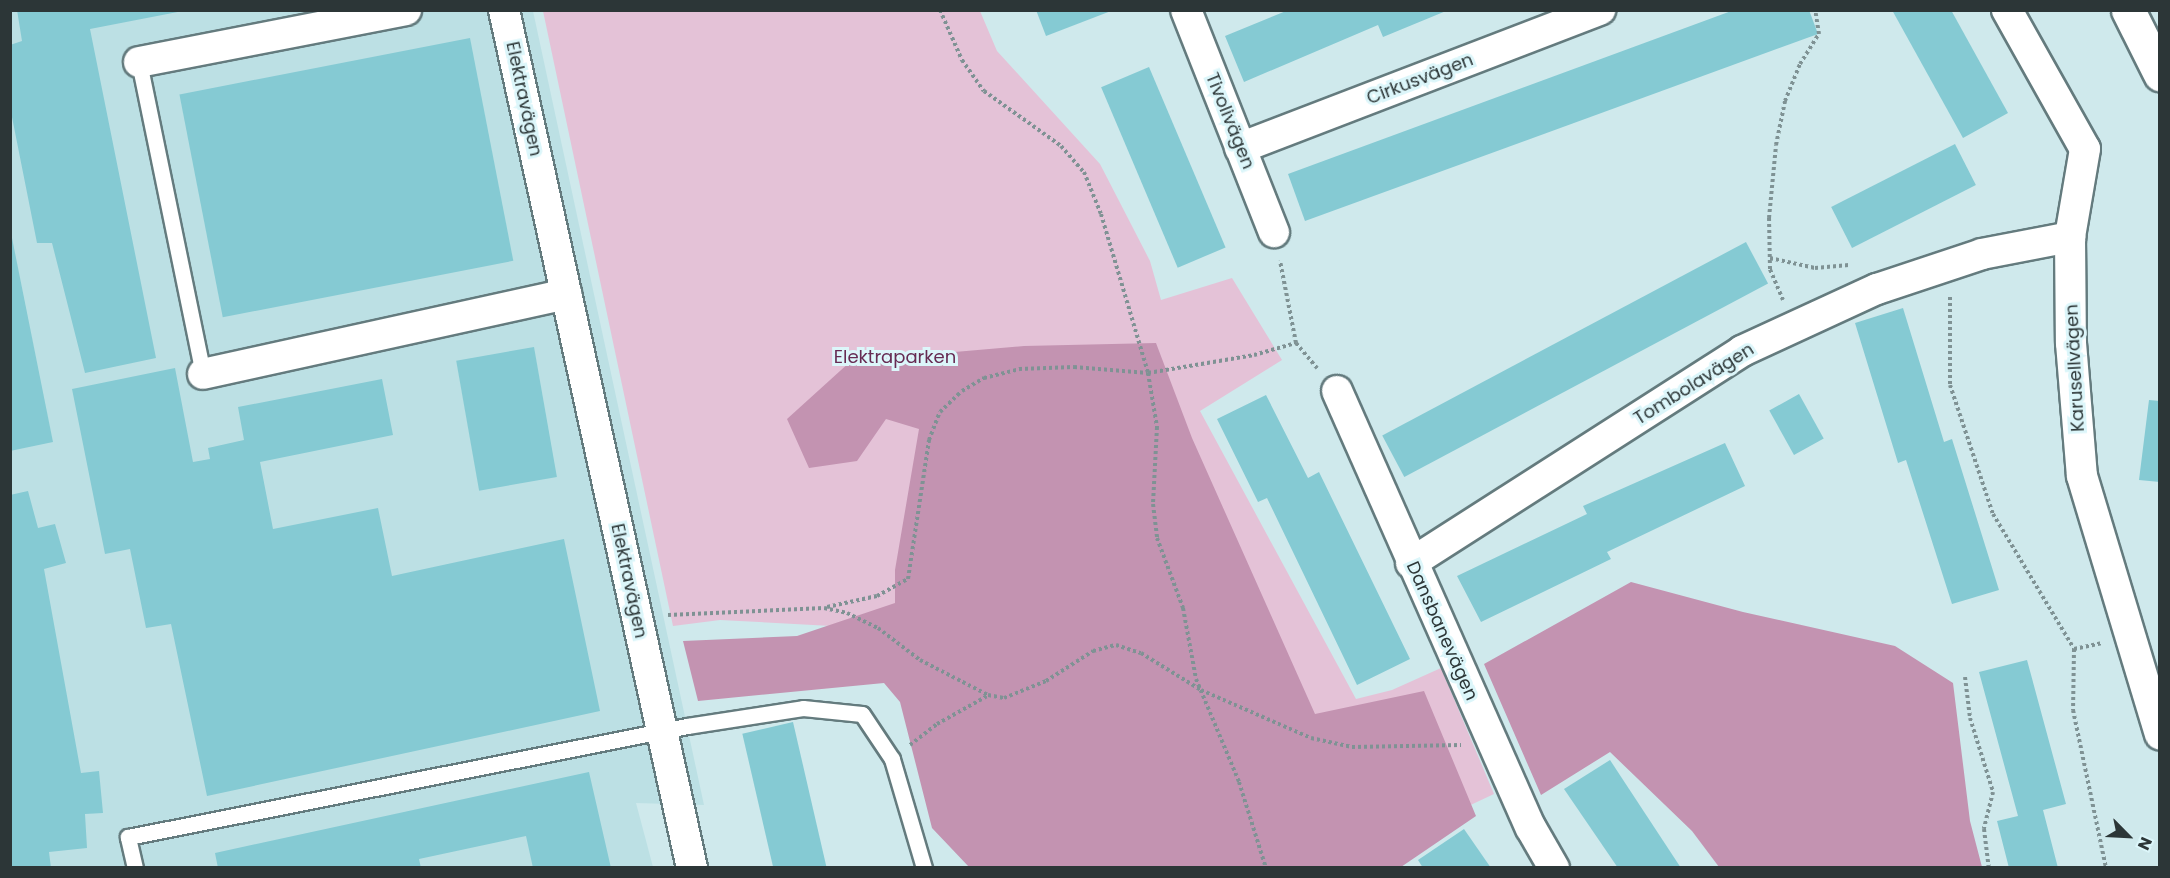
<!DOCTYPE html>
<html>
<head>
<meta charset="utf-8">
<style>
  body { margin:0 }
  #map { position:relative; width:2170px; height:878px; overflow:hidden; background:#cfe9ec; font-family:Poppins,sans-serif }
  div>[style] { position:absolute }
  .built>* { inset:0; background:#bce0e4 }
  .green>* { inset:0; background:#e4c2d7 }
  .forest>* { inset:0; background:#c393b1 }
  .building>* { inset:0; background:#85cad3; transform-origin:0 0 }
  .path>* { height:4px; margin-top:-2px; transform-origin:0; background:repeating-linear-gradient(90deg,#7f9294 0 3px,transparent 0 6px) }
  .roads { filter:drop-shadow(2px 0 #647b7e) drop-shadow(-2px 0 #647b7e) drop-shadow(0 2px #647b7e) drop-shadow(0 -2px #647b7e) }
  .service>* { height:15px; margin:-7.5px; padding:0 7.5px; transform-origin:7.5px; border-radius:7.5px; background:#fff }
  .minor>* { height:30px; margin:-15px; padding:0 15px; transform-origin:15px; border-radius:15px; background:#fff }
  .motorway>* { height:33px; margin:-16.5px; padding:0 16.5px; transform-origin:16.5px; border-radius:16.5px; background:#fff }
  span { translate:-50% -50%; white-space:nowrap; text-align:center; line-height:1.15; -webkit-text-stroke:6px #dcf6fa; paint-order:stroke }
  .street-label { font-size:18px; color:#2c3637 }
  .park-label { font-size:18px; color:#662b53 }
  .frame { position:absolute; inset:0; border:12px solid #2c3637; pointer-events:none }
  .north { position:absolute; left:2098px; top:806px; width:60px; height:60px; -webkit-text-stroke:4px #dcf6fa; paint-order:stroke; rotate:114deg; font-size:16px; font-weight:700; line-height:24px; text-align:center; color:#2c3637 }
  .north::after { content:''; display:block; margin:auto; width:21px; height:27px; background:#2c3637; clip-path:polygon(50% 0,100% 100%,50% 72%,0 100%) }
</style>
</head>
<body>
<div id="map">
  <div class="built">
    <i style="clip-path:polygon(10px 11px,533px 11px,704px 805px,636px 803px,653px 867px,11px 867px)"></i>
  </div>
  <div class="green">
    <i style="clip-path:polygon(543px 11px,980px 11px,997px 51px,1100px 164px,1150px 261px,1161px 300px,1232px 278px,1282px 360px,1200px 411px,1356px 699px,1392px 690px,1441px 668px,1494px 794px,1430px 824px,850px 627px,720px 620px,673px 626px)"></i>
  </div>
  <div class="forest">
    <i style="clip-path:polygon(1156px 343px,1192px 438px,1315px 714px,1424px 691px,1476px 816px,1401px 867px,969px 867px,932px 828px,900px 702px,884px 683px,698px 701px,683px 641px,797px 636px,895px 603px,895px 570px,919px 429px,886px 419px,857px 461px,809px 468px,787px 419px,851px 361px,1024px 346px)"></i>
    <i style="clip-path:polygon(1631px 582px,1743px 612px,1895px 646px,1953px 683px,1970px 821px,1982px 867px,1719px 867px,1692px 831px,1610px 752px,1541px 795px,1484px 664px)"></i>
  </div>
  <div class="building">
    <i style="clip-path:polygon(17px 10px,188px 10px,90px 29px,156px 358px,85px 373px,52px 243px,37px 243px,10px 107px,10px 45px,22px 41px)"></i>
    <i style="clip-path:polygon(1036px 10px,1111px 10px,1111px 11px,1046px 36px)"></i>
    <i style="clip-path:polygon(1734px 10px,1809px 10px,1818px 34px,1305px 221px,1288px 174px)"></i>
    <i style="clip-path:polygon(1892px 10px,1951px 10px,2008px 113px,1963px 138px)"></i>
    <i style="clip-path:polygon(1286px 11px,1446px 11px,1383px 37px,1378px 25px,1244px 82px,1225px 36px)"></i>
    <i style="left:470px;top:38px;width:227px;height:296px;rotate:79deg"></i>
    <i style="left:1149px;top:67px;width:196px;height:52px;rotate:67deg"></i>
    <i style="left:1955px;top:144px;width:46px;height:139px;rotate:63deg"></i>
    <i style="clip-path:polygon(10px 228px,53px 442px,10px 451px)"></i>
    <i style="left:1746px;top:242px;width:47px;height:412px;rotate:62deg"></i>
    <i style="clip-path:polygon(1903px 308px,1944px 442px,1952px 439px,1999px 590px,1952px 604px,1906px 460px,1898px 463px,1855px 323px)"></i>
    <i style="left:534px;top:347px;width:132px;height:79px;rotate:80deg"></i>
    <i style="clip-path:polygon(175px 368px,193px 462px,210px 459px,208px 448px,244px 440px,238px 407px,382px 379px,393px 435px,260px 462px,273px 529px,378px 508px,392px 576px,564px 539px,600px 711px,207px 796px,171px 624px,146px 628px,130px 549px,105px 554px,72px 389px)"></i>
    <i style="left:1799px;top:394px;width:51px;height:34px;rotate:61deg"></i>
    <i style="clip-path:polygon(1266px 395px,1308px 478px,1319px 472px,1410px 659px,1357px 685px,1267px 498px,1258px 502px,1217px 419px)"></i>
    <i style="clip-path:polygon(2149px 400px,2160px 401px,2160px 482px,2139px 480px)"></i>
    <i style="clip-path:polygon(1725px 443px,1745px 486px,1607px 552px,1611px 559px,1481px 622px,1457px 576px,1587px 514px,1583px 506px)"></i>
    <i style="clip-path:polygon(28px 491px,38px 528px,55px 524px,66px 563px,44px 569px,81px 773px,99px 771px,103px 813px,85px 814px,87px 848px,49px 852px,51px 868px,10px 868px,10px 495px)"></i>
    <i style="clip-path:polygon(2027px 660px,2066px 804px,2043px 810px,2058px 868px,2009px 868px,1997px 821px,2018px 816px,1979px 672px)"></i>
    <i style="left:793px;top:722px;width:150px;height:52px;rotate:77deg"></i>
    <i style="clip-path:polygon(1610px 760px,1681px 868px,1618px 868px,1564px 789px)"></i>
    <i style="clip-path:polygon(589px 772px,611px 868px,533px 868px,526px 836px,419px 859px,421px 868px,218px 868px,215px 853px)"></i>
    <i style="clip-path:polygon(1464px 829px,1491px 868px,1423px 868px,1418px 860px)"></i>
  </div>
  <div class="path">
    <i style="left:940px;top:10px;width:55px;rotate:66.3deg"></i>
    <i style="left:962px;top:60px;width:38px;rotate:55deg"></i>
    <i style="left:984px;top:91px;width:95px;rotate:35.5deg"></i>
    <i style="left:1061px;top:146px;width:35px;rotate:49deg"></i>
    <i style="left:1084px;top:172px;width:45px;rotate:68deg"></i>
    <i style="left:1101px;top:214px;width:166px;rotate:73.5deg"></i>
    <i style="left:1148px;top:373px;width:55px;rotate:80.5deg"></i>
    <i style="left:1157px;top:427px;width:77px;rotate:93deg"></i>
    <i style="left:1153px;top:504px;width:34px;rotate:83deg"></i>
    <i style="left:1157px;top:538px;width:75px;rotate:69.6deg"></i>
    <i style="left:1183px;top:608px;width:72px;rotate:79.6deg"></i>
    <i style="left:1196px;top:679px;width:112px;rotate:67.3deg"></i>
    <i style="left:1239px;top:782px;width:90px;rotate:72.6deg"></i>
    <i style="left:1770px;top:258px;width:46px;rotate:12.5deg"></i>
    <i style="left:1815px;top:268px;width:34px;rotate:-5deg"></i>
    <i style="left:1950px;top:297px;width:88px;rotate:90deg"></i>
    <i style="left:1950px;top:385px;width:136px;rotate:71.6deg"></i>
    <i style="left:1993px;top:514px;width:157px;rotate:59deg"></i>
    <i style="left:2074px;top:649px;width:29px;rotate:-12deg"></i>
    <i style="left:1783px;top:300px;width:34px;rotate:-113deg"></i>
    <i style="left:1770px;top:269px;width:51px;rotate:-91.1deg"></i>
    <i style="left:1769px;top:218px;width:73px;rotate:-84.5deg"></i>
    <i style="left:1776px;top:145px;width:45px;rotate:-78.4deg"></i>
    <i style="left:1785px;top:101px;width:40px;rotate:-68deg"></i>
    <i style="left:1800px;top:64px;width:36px;rotate:-58deg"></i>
    <i style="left:1819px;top:34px;width:24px;rotate:-99deg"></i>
    <i style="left:1296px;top:343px;width:33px;rotate:50deg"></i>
    <i style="left:827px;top:607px;width:51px;rotate:-12.4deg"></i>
    <i style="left:877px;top:596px;width:35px;rotate:-29deg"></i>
    <i style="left:908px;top:579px;width:141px;rotate:-81.4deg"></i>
    <i style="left:929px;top:440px;width:30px;rotate:-69deg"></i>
    <i style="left:940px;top:412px;width:30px;rotate:-44deg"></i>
    <i style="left:962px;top:391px;width:26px;rotate:-31deg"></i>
    <i style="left:984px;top:378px;width:36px;rotate:-14deg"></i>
    <i style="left:1019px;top:369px;width:55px;rotate:-2.1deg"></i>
    <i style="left:1074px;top:367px;width:74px;rotate:4.6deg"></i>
    <i style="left:1148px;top:373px;width:108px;rotate:-9.6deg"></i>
    <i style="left:1254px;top:355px;width:44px;rotate:-15.9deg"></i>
    <i style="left:1296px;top:343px;width:84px;rotate:-101deg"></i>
    <i style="left:668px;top:615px;width:156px;rotate:-2.6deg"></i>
    <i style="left:824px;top:608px;width:24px;rotate:12deg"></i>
    <i style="left:847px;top:613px;width:34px;rotate:26deg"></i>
    <i style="left:878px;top:628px;width:53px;rotate:37.3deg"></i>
    <i style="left:920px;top:660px;width:76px;rotate:27.2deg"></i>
    <i style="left:988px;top:695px;width:16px;rotate:11deg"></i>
    <i style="left:1004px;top:698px;width:45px;rotate:-22deg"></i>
    <i style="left:1046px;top:681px;width:56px;rotate:-32.6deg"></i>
    <i style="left:1093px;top:651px;width:24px;rotate:-15deg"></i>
    <i style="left:1116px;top:645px;width:26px;rotate:18deg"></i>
    <i style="left:1141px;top:653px;width:70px;rotate:31.7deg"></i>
    <i style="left:1201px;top:690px;width:120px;rotate:23.6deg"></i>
    <i style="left:1311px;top:738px;width:42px;rotate:12.4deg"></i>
    <i style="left:1352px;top:747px;width:109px;rotate:-1.1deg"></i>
    <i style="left:2074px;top:649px;width:61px;rotate:90.9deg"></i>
    <i style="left:2073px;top:710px;width:161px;rotate:78.2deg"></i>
    <i style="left:1965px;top:677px;width:41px;rotate:83deg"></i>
    <i style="left:1970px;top:718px;width:77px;rotate:72.7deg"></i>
    <i style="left:1993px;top:792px;width:38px;rotate:104deg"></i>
    <i style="left:1984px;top:829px;width:39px;rotate:83deg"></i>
    <i style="left:910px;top:745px;width:34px;rotate:-38deg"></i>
    <i style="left:937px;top:724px;width:57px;rotate:-29.2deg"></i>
  </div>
  <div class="roads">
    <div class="service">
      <i style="left:139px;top:62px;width:318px;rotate:78.4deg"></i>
      <i style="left:135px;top:868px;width:32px;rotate:-103deg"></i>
      <i style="left:128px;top:837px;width:570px;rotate:-11.23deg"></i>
      <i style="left:687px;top:726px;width:117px;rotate:-8.8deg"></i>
      <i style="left:803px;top:708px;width:59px;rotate:5.8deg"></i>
      <i style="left:862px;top:714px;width:54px;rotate:56.3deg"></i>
      <i style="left:892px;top:759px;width:114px;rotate:73.6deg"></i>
    </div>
    <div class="minor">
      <i style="left:504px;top:10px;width:878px;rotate:77.64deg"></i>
      <i style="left:1186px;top:10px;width:239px;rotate:68.4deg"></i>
      <i style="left:2007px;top:10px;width:159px;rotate:60.7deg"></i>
      <i style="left:2085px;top:149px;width:89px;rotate:99.7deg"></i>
      <i style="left:2070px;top:237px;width:106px;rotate:89.5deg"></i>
      <i style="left:2071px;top:343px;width:133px;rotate:85.3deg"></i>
      <i style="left:2082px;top:476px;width:270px;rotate:73.2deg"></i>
      <i style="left:139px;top:62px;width:272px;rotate:-11deg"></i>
      <i style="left:1240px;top:148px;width:386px;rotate:-21deg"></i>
      <i style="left:203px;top:374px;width:372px;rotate:-12.4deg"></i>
      <i style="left:1337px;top:391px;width:478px;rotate:66.1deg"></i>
      <i style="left:1531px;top:828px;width:46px;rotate:60.1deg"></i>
      <i style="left:1411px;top:563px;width:393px;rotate:-32.6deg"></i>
      <i style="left:1742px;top:351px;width:149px;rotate:-24.7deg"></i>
      <i style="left:1877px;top:289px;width:111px;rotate:-18.4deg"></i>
      <i style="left:1982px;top:254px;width:90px;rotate:-10.9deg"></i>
    </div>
    <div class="motorway">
      <i style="left:2128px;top:10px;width:72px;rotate:63.4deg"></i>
    </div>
  </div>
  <div class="street-label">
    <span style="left:1420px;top:79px;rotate:-21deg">Cirkusvägen</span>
    <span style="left:524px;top:99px;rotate:78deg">Elektravägen</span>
    <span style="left:1230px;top:121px;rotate:68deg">Tivolivägen</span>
    <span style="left:2075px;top:368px;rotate:-93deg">Karusellvägen</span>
    <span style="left:1694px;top:384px;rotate:-32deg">Tombolavägen</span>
    <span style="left:629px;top:581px;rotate:78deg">Elektravägen</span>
    <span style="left:1442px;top:631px;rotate:66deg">Dansbanevägen</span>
  </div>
  <div class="park-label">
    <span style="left:895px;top:357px">Elektraparken</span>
  </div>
  <div class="frame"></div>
  <div class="north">N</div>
</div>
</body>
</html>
